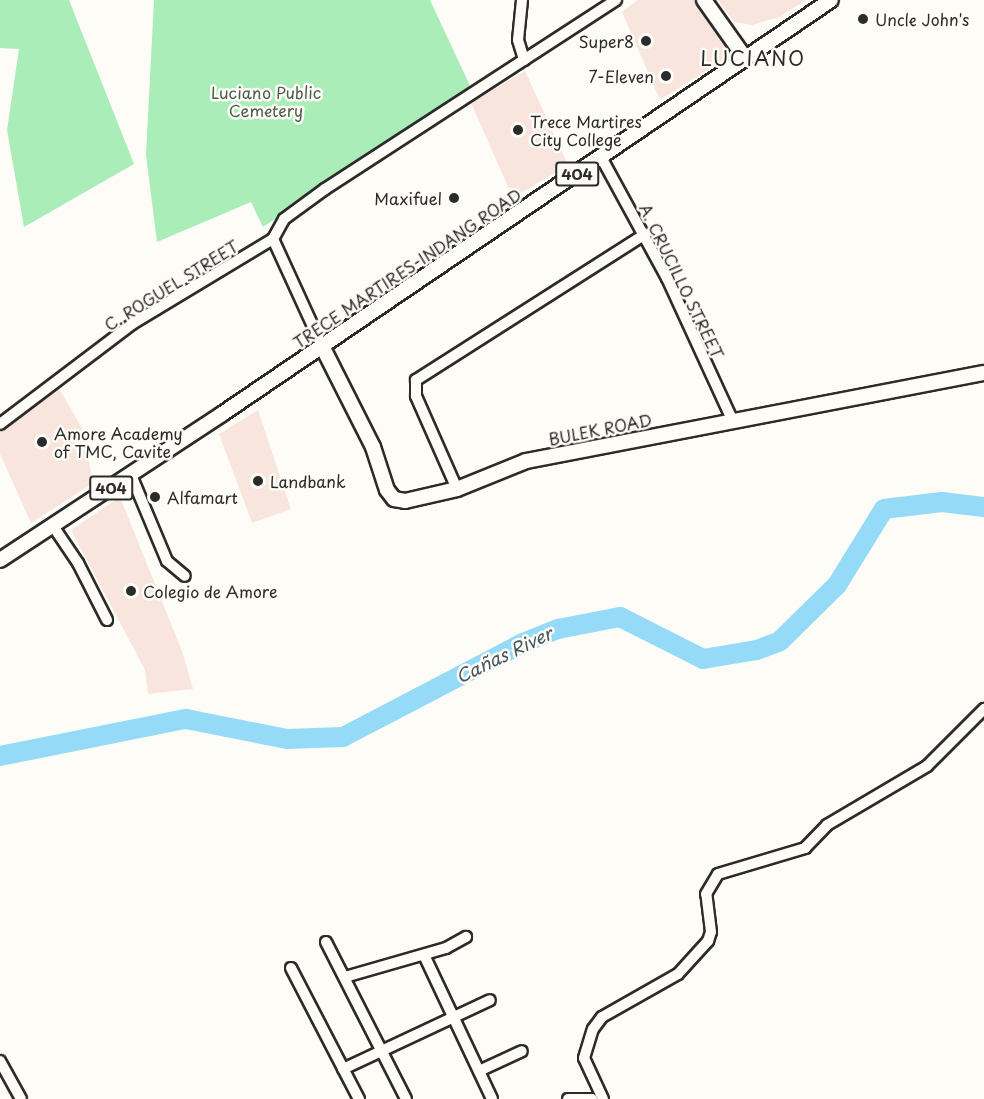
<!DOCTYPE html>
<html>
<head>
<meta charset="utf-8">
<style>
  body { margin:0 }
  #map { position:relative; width:984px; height:1099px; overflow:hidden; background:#fdfcf7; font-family:"Playpen Sans",sans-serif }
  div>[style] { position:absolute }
  .built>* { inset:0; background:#f8e6de }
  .green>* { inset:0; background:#aaedb8 }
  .river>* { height:20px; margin:-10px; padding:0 10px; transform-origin:10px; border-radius:10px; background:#95dbf7 }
  .roads { filter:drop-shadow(2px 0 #2b2b2b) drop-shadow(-2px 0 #2b2b2b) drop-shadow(0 2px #2b2b2b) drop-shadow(0 -2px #2b2b2b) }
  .minor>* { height:10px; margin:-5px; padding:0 5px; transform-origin:5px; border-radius:5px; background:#fdfcf7 }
  .major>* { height:14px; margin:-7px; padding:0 7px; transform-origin:7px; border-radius:7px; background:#fdfcf7 }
  .dots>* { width:16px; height:16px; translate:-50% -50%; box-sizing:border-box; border:3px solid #fdfcf7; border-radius:50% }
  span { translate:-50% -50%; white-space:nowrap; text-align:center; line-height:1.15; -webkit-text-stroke:5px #fdfcf7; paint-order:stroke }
  .shield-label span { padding:2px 4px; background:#fdfcf7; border:2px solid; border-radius:4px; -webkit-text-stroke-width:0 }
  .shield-label { font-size:15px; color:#2b2b2b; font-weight:700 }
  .poi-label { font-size:16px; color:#2b2b2b }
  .left { translate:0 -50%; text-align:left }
  .right { translate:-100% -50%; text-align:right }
  .park-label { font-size:16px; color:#4b5c4e }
  .street-label { font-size:16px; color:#2b2b2b }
  .water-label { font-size:18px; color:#46575e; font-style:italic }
  .quarter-label { font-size:20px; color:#2b2b2b; letter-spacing:1.5px }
</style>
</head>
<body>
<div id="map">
  <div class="built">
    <i style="clip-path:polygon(638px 0,694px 0,733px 54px,660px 100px,622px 12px)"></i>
    <i style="clip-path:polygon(718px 0,806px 0,779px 17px,752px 25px,734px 22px)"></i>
    <i style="clip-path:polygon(525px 71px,568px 165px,513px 198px,471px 103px)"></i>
    <i style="clip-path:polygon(57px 385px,83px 430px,93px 483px,31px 523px,0 454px,0 429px)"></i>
    <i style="clip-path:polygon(258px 410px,291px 509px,252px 523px,219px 434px)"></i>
    <i style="clip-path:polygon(120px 497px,182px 651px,193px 689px,148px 694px,145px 670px,71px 530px)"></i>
  </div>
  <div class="green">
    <i style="clip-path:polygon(0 0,69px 0,134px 164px,24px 227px,7px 130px,19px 49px,0 48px)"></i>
    <i style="clip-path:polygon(154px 0,430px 0,471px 88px,263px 227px,251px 202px,157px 242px,146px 155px)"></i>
  </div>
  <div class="river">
    <i style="left:0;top:756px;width:190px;rotate:-11.3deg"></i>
    <i style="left:186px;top:719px;width:103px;rotate:11.2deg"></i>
    <i style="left:287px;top:739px;width:56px;rotate:-2deg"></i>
    <i style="left:343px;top:737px;width:203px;rotate:-27.6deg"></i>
    <i style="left:523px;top:643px;width:38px;rotate:-22deg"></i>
    <i style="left:558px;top:629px;width:63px;rotate:-11deg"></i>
    <i style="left:620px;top:617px;width:93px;rotate:26.8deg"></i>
    <i style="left:703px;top:659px;width:55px;rotate:-9.5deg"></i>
    <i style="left:757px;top:650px;width:25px;rotate:-21deg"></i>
    <i style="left:780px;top:641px;width:80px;rotate:-44.5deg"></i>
    <i style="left:837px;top:585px;width:89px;rotate:-58.3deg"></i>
    <i style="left:884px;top:509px;width:58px;rotate:-6.9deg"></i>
    <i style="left:942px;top:502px;width:42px;rotate:6.8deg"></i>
  </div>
  <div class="roads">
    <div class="minor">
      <i style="left:522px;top:0;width:40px;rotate:95.7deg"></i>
      <i style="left:518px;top:40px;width:21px;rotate:73deg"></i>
      <i style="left:601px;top:157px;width:138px;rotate:61.4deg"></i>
      <i style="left:667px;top:278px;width:155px;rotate:65.3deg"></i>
      <i style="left:273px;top:239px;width:118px;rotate:65.4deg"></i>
      <i style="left:0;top:424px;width:166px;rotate:-37.1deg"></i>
      <i style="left:132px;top:324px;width:165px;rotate:-31.1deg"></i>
      <i style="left:273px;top:239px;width:23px;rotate:-61deg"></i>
      <i style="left:284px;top:219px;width:51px;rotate:-36.2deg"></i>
      <i style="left:325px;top:189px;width:347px;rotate:-33deg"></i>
      <i style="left:131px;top:475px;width:93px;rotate:67.3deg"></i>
      <i style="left:167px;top:561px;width:23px;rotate:40deg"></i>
      <i style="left:457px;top:489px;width:102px;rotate:-113.8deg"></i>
      <i style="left:416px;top:396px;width:16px;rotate:-90deg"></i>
      <i style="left:416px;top:380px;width:272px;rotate:-32.5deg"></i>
      <i style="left:53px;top:526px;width:45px;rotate:56deg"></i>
      <i style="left:78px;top:563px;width:64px;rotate:63deg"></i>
      <i style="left:326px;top:942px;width:176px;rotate:63deg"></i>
      <i style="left:424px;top:955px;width:159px;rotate:64.7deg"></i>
      <i style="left:291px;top:968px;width:148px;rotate:62.6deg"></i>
      <i style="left:345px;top:977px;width:105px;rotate:-16deg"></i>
      <i style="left:446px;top:948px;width:23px;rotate:-29deg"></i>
      <i style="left:0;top:1061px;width:43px;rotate:61.1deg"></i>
      <i style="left:343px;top:1069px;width:162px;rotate:-25.1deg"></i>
      <i style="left:479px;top:1071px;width:47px;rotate:-24.9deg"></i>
      <i style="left:568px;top:1099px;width:24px"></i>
      <i style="left:603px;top:1099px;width:45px;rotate:-114.9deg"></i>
      <i style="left:584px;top:1058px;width:30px;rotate:-73deg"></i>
      <i style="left:593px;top:1029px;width:15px;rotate:-53deg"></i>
      <i style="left:602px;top:1017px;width:87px;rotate:-29.5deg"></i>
      <i style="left:678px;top:974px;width:45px;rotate:-47.7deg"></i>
      <i style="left:708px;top:941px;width:9px;rotate:-72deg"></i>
      <i style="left:711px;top:932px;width:38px;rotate:-97deg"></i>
      <i style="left:706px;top:894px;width:23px;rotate:-59deg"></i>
      <i style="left:718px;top:874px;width:91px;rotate:-16.6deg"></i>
      <i style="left:805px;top:848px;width:32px;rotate:-46deg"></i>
      <i style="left:827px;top:825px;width:116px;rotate:-30.5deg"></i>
      <i style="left:927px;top:766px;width:81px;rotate:-45deg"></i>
    </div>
    <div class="major">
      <i style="left:704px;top:0;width:71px;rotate:54.7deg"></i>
      <i style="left:322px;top:346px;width:113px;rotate:63.2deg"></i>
      <i style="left:373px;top:447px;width:45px;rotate:72deg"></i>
      <i style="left:387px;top:490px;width:11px;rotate:52deg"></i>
      <i style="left:394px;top:499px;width:11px;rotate:10deg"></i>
      <i style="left:405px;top:501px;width:53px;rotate:-13deg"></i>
      <i style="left:457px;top:489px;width:74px;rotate:-22.1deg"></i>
      <i style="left:526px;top:461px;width:466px;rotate:-10.9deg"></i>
      <i style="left:0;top:560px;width:266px;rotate:-33.3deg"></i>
      <i style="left:222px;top:414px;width:736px;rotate:-34.21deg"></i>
    </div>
  </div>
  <div class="dots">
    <i style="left:863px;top:19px;background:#2b2b2b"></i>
    <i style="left:646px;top:41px;background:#2b2b2b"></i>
    <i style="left:666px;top:76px;background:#2b2b2b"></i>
    <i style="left:518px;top:130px;background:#2b2b2b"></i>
    <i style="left:454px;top:198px;background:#2b2b2b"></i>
    <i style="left:42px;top:442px;background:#2b2b2b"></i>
    <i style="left:258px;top:481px;background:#2b2b2b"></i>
    <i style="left:155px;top:497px;background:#2b2b2b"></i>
    <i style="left:131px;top:591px;background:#2b2b2b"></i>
  </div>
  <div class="shield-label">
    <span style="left:577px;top:174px">404</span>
    <span style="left:111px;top:488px">404</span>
  </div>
  <div class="poi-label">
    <span class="left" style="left:875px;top:19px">Uncle John's</span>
    <span class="right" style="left:634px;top:41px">Super8</span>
    <span class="right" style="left:654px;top:76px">7-Eleven</span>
    <span class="left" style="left:530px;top:130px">Trece Martires<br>City College</span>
    <span class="right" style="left:442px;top:198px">Maxifuel</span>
    <span class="left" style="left:54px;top:442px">Amore Academy<br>of TMC, Cavite</span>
    <span class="left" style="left:270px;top:481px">Landbank</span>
    <span class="left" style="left:167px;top:497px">Alfamart</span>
    <span class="left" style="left:143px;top:591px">Colegio de Amore</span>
  </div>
  <div class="park-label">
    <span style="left:266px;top:101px">Luciano Public<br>Cemetery</span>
  </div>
  <div class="street-label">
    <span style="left:407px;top:268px;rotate:-34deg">TRECE MARTIRES-INDANG ROAD</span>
    <span style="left:682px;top:281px;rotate:64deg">A. CRUCILLO STREET</span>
    <span style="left:171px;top:285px;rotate:-32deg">C. ROGUEL STREET</span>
    <span style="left:600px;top:429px;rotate:-11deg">BULEK ROAD</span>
  </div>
  <div class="water-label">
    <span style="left:504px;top:655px;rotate:-26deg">Cañas River</span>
  </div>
  <div class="quarter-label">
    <span style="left:753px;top:58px">LUCIANO</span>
  </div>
</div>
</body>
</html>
